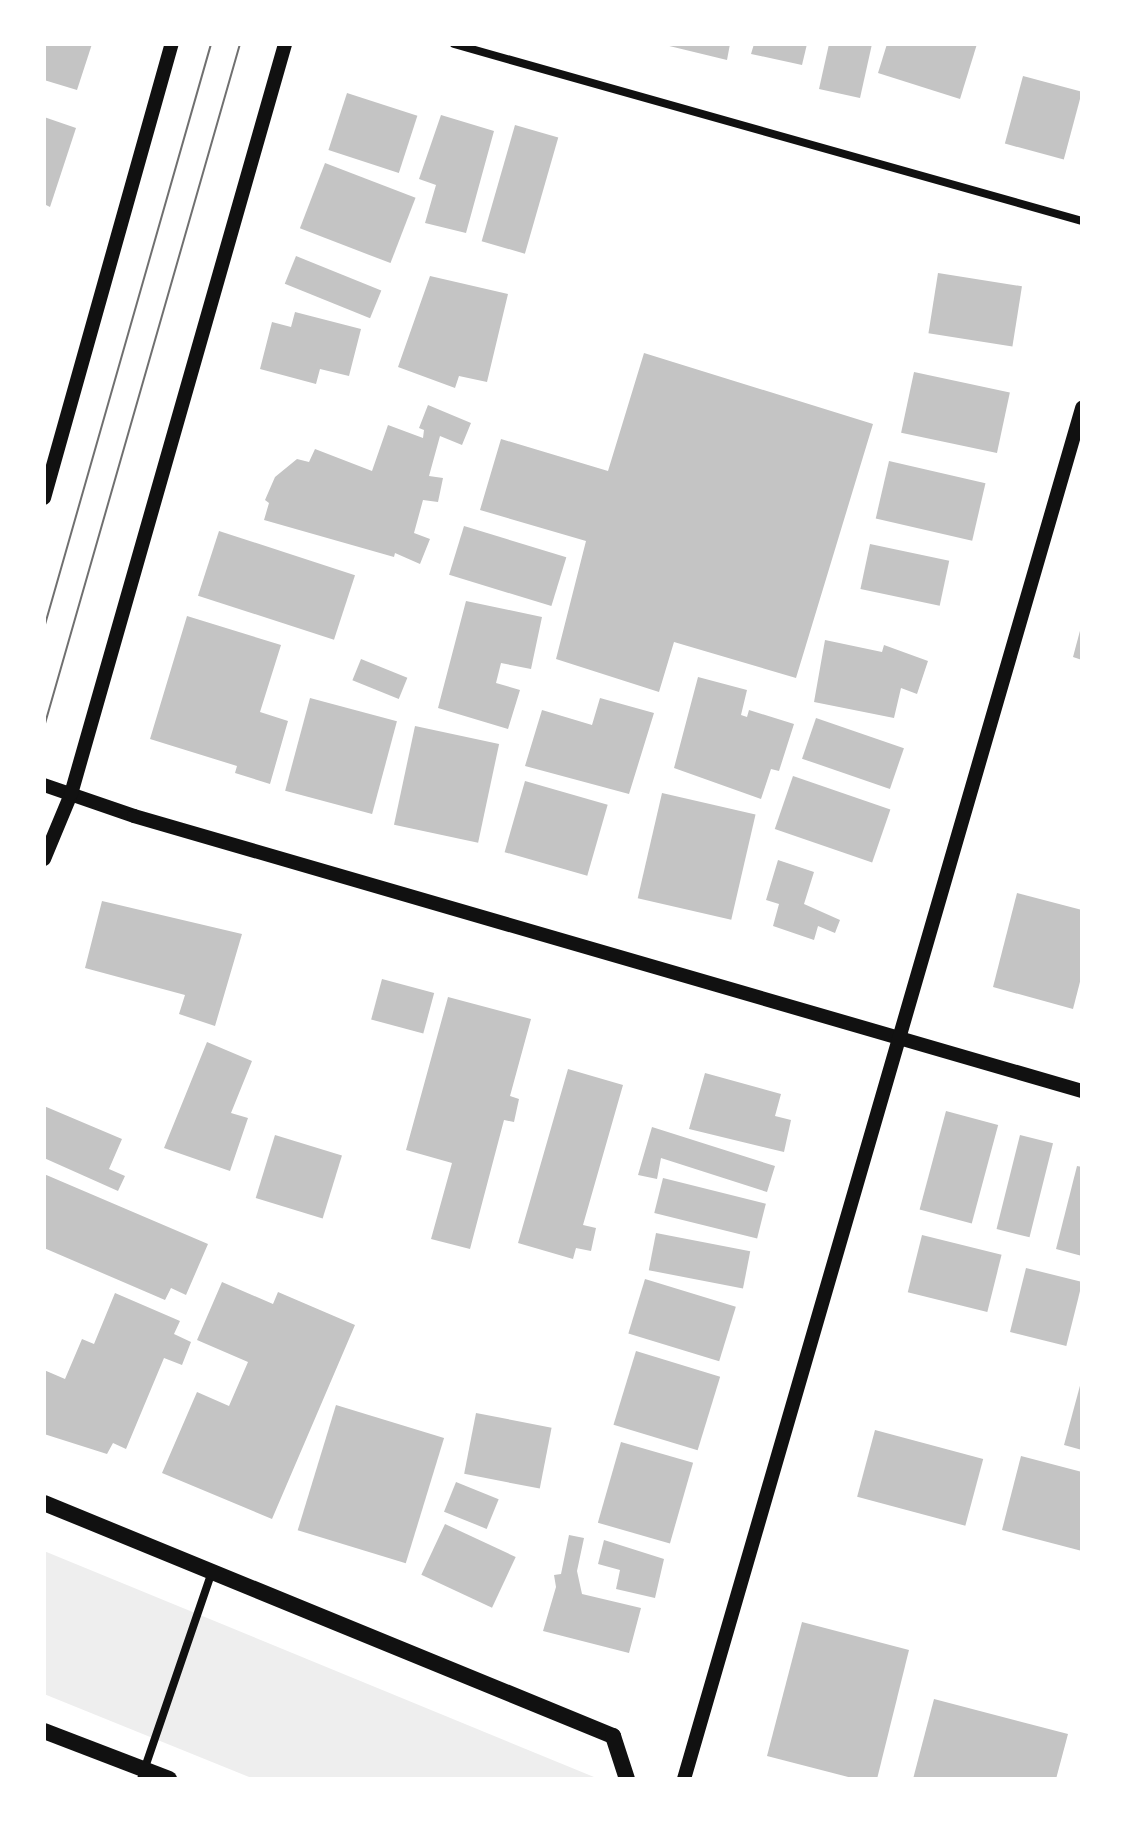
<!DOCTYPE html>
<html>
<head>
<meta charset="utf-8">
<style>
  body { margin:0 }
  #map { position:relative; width:1126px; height:1823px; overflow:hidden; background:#fff; font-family:"Fira Sans Condensed",sans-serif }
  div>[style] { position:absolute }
  .green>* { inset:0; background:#eee }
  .building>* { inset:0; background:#c4c4c4; transform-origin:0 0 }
  .minor>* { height:8px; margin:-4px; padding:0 4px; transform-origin:4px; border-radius:4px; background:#111 }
  .tertiary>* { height:14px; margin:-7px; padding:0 7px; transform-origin:7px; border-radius:7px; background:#111 }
  .secondary>* { height:16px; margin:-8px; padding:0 8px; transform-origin:8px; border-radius:8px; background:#111 }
  .tram>* { height:2px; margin:-1px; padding:0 1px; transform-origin:1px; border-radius:1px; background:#707070 }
  span { translate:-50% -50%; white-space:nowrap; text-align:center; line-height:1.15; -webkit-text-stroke:8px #fff; paint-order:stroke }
  .frame { position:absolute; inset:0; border:46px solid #fff; pointer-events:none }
</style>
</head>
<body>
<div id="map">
  <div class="green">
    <i style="clip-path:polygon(44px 1551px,594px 1777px,593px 1779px,254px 1779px,44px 1694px)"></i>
  </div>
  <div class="building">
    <i style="clip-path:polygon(44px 44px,92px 44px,77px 90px,44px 80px)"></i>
    <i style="clip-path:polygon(661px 44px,730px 44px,727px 60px)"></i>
    <i style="clip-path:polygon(754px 44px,807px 44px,802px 65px,751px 54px)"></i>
    <i style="clip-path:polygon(829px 44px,872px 44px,860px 98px,819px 89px)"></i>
    <i style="clip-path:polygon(887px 44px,977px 44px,960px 99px,878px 73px)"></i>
    <i style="left:1023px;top:76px;width:61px;height:70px;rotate:15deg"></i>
    <i style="left:347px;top:93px;width:74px;height:60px;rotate:18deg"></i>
    <i style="clip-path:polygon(441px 115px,494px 131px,466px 233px,425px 223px,436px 185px,419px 179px)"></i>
    <i style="clip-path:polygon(44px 117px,76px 128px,50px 207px,44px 204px)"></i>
    <i style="left:515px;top:125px;width:45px;height:121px;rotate:16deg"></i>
    <i style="left:325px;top:163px;width:97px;height:70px;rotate:21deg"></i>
    <i style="left:296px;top:256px;width:92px;height:30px;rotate:22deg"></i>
    <i style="left:938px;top:273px;width:85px;height:61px;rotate:9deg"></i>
    <i style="clip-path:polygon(430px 276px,508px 294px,487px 382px,459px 376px,455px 388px,398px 367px)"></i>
    <i style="clip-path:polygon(295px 312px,361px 329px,349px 376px,320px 369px,316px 384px,260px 369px,272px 322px,291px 327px)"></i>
    <i style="clip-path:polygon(644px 353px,873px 424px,796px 678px,674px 642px,659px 692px,556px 659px,586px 541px,480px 510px,501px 439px,608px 471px)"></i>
    <i style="left:914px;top:372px;width:98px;height:62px;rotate:12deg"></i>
    <i style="clip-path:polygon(428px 405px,471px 423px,462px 445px,440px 436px,429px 476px,443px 478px,438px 502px,423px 500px,414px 533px,430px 539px,420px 564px,395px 553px,394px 557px,264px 520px,269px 503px,265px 500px,275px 477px,297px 459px,309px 462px,315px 449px,372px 471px,388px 425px,423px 438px,424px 430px,419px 428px)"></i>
    <i style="left:889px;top:461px;width:99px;height:59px;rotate:13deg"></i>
    <i style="left:464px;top:526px;width:107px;height:51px;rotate:17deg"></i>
    <i style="left:219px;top:531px;width:143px;height:68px;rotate:18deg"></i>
    <i style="left:870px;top:544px;width:81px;height:46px;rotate:12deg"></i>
    <i style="clip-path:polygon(466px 601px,542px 617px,531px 669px,501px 663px,496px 683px,520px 690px,508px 729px,438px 708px)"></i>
    <i style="clip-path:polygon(187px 616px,281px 645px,260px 712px,288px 721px,270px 784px,235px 773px,237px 766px,150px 739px)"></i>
    <i style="clip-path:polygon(1081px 627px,1082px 627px,1082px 660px,1073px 657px)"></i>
    <i style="clip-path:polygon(825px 640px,882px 652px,884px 645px,928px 661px,917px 694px,901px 688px,894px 718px,814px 702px)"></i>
    <i style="left:361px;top:659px;width:50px;height:23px;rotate:22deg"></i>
    <i style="clip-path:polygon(698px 677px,747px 690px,741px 715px,747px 717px,749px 710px,794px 724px,779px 771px,771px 769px,761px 799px,674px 768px)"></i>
    <i style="left:310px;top:698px;width:90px;height:96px;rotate:15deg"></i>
    <i style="clip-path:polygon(600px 698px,654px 713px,629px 794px,525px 766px,542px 710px,592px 725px)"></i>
    <i style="left:816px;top:718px;width:93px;height:43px;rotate:19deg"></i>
    <i style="left:415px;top:726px;width:86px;height:101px;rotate:12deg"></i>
    <i style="left:793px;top:776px;width:103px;height:56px;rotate:19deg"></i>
    <i style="left:525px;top:781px;width:86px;height:74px;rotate:16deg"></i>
    <i style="left:662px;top:793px;width:96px;height:108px;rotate:13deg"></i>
    <i style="clip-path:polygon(778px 860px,814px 872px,804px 904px,840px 920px,835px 933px,818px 926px,814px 940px,773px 926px,779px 904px,766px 900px)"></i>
    <i style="clip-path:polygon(1017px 893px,1082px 910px,1082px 974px,1073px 1009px,993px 987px)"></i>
    <i style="clip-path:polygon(102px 901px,242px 934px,215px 1026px,179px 1014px,185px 995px,85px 968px)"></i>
    <i style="left:382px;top:979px;width:54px;height:42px;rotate:15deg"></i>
    <i style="clip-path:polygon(448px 997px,531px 1019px,510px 1096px,519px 1099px,514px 1122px,504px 1120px,470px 1249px,431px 1239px,452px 1163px,406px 1150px)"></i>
    <i style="clip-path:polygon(207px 1042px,252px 1061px,231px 1113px,248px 1118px,230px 1171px,164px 1148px)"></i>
    <i style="clip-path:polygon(568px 1069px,623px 1085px,583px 1225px,596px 1228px,591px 1251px,576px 1248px,573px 1259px,518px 1243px)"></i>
    <i style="clip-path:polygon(705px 1073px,781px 1094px,775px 1116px,791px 1120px,784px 1152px,689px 1129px)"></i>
    <i style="clip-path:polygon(44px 1106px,122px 1139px,109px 1169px,125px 1176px,118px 1191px,44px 1158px)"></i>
    <i style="left:946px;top:1111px;width:54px;height:102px;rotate:15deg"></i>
    <i style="clip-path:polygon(652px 1127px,775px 1166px,767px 1192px,661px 1158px,657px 1179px,638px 1175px)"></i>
    <i style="left:275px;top:1135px;width:70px;height:66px;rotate:17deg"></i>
    <i style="left:1020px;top:1135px;width:34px;height:97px;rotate:14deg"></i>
    <i style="clip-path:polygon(1077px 1166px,1082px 1167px,1082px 1256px,1056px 1249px)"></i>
    <i style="clip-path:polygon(44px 1174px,208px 1244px,186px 1295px,171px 1288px,165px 1300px,44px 1248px)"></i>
    <i style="left:663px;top:1178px;width:106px;height:36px;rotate:14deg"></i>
    <i style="left:656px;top:1233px;width:96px;height:38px;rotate:11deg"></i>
    <i style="left:922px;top:1235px;width:82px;height:59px;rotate:14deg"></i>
    <i style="left:1026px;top:1268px;width:58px;height:66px;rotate:14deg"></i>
    <i style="left:645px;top:1279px;width:95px;height:57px;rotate:17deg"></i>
    <i style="clip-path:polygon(222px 1282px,273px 1304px,278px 1292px,355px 1325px,272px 1519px,162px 1473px,197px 1392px,229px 1406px,248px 1362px,197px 1340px)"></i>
    <i style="clip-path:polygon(115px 1293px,180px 1321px,174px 1334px,191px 1342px,182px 1365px,164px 1358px,126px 1449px,113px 1443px,107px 1454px,44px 1434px,44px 1370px,65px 1379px,82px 1339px,94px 1344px)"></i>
    <i style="left:636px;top:1351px;width:88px;height:77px;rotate:17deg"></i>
    <i style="clip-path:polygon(1081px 1382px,1082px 1382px,1082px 1450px,1064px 1445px)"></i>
    <i style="left:336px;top:1405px;width:113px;height:131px;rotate:17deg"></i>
    <i style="left:476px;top:1413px;width:77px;height:62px;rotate:11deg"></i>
    <i style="left:875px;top:1430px;width:112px;height:69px;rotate:15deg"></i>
    <i style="left:621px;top:1442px;width:75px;height:84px;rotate:16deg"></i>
    <i style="clip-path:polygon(1021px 1456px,1082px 1472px,1082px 1551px,1002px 1530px)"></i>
    <i style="left:456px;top:1482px;width:46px;height:32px;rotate:22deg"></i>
    <i style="left:445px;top:1524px;width:78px;height:56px;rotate:25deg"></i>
    <i style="clip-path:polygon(569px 1535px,584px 1538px,577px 1571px,582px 1594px,641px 1608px,629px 1653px,543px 1631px,556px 1587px,554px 1575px,561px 1574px)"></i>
    <i style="clip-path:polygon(604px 1540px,664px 1559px,655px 1598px,616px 1589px,620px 1570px,598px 1564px)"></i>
    <i style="clip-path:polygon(802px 1622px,909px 1650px,877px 1779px,856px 1779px,767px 1756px)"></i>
    <i style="clip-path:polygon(934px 1699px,1068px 1734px,1056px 1779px,913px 1779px)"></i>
  </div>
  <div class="minor">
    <i style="left:454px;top:44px;width:652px;rotate:15.74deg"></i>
    <i style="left:141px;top:1779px;width:219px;rotate:-71.1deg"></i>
  </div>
  <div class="tertiary">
    <i style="left:44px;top:498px;width:472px;rotate:-74.3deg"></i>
    <i style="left:44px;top:785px;width:95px;rotate:19deg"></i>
    <i style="left:134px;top:816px;width:987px;rotate:16.18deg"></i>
    <i style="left:44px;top:859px;width:70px;rotate:-67.4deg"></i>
    <i style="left:71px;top:794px;width:780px;rotate:-74.07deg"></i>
    <i style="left:684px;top:1779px;width:1428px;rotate:-73.81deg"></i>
  </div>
  <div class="secondary">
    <i style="left:44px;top:1503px;width:615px;rotate:22.27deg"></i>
    <i style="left:613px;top:1736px;width:45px;rotate:72deg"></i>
    <i style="left:44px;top:1731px;width:134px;rotate:21deg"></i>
  </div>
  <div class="tram">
    <i style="left:44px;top:628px;width:607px;rotate:-74.04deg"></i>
    <i style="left:44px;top:727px;width:711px;rotate:-73.99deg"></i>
  </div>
  <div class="frame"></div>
</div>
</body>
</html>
